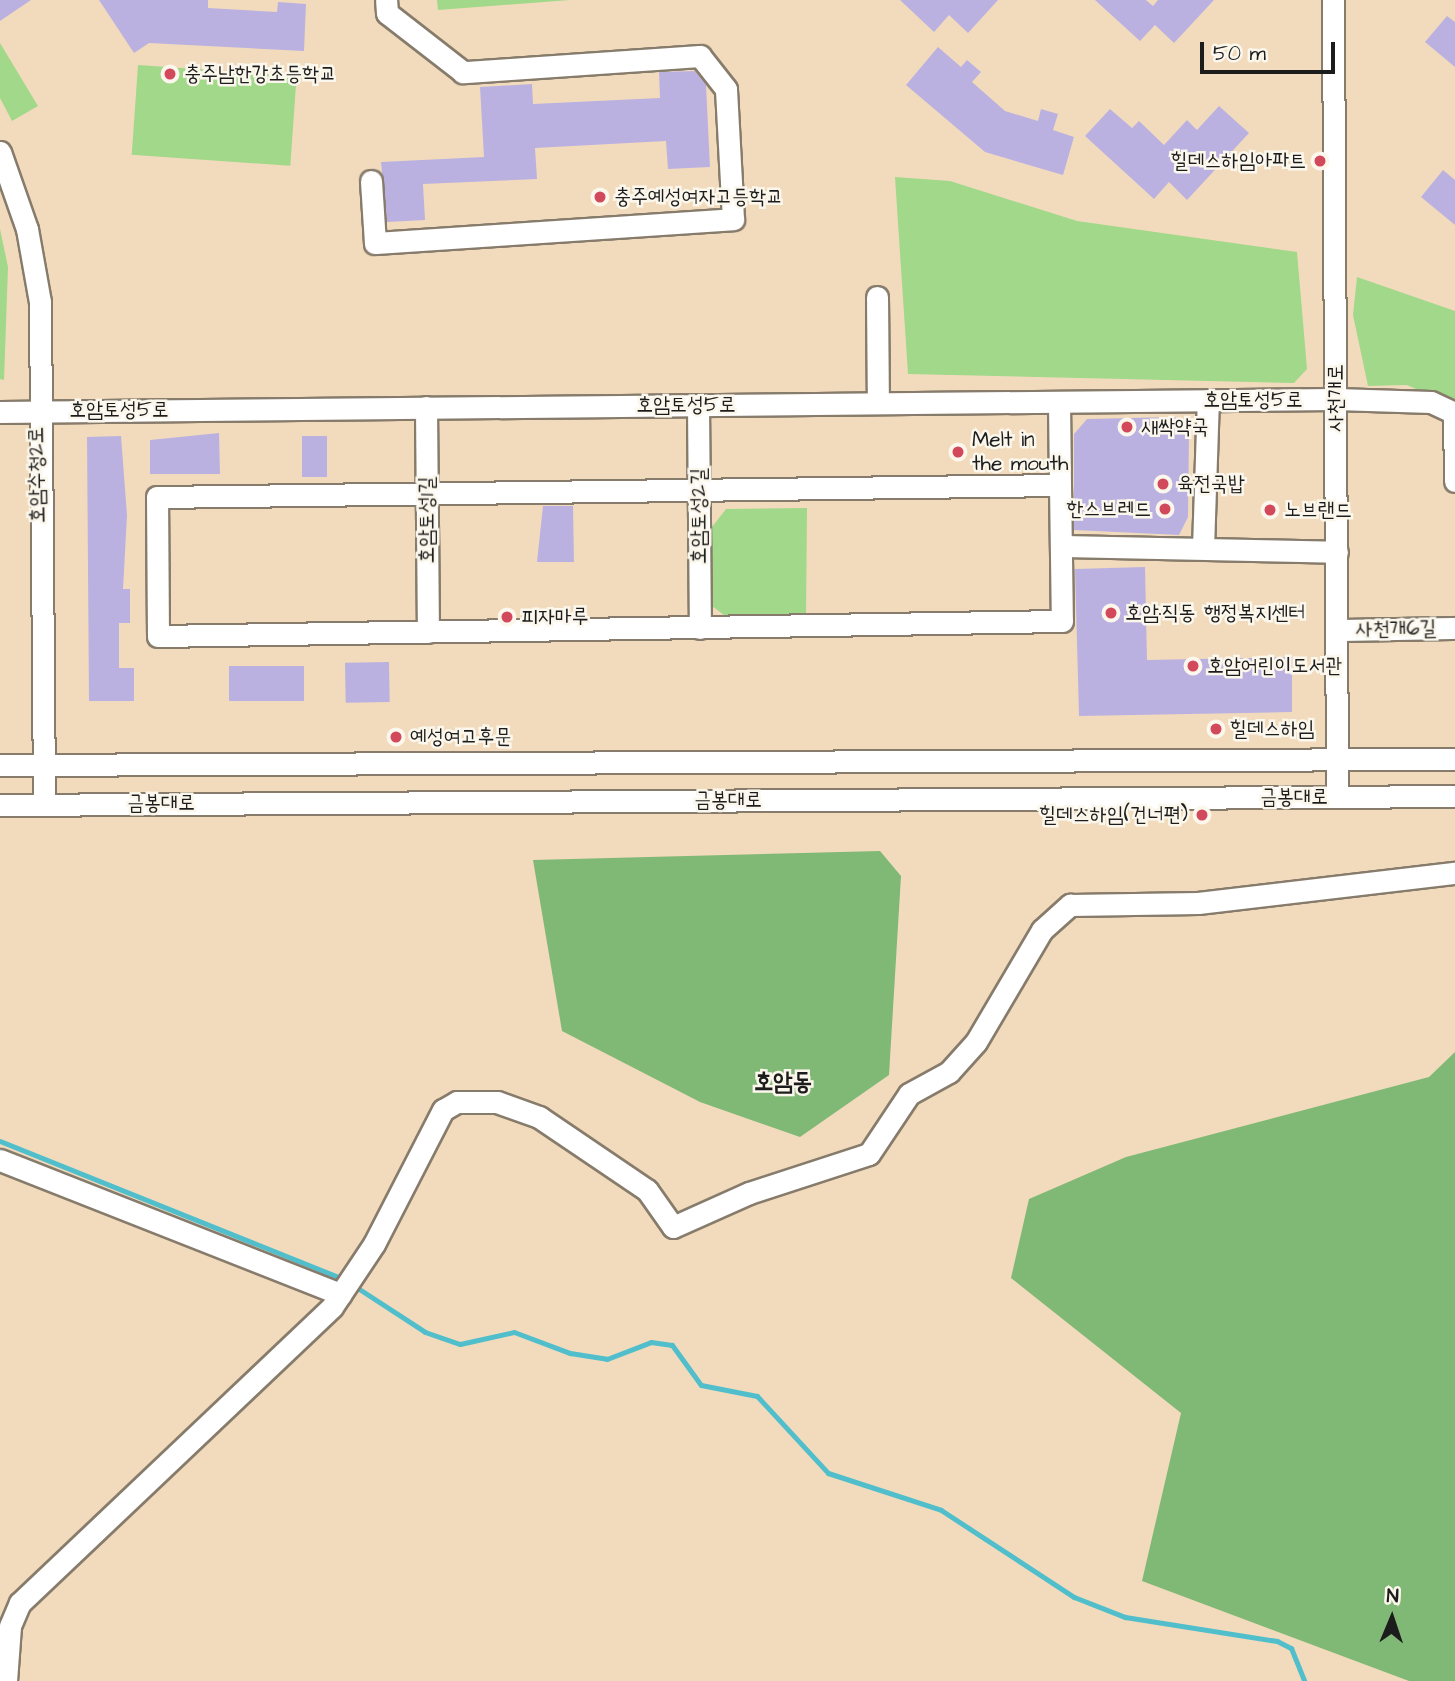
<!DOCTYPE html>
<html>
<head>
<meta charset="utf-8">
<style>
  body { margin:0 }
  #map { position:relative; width:1455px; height:1681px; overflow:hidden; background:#f2dbbc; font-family:"Architects Daughter","Poor Story",sans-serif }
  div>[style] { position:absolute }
  .green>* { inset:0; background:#a1d88a; transform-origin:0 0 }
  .forest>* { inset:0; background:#80b876 }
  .stream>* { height:5px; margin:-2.5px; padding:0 2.5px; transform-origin:2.5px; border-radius:2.5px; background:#51becc }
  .building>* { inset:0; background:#bbb1e1; transform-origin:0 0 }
  .roads { filter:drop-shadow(2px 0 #877c6c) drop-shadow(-2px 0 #877c6c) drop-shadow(0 2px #877c6c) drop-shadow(0 -2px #877c6c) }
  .minor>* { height:21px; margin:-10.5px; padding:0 10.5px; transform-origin:10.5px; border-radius:10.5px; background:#fff }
  .dots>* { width:19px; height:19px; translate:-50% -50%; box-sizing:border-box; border:4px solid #fbf7ec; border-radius:50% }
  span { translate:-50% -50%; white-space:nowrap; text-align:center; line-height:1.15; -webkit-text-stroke:5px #fbf7ec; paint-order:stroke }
  .poi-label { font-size:21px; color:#1c1c1c }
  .left { translate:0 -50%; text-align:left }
  .right { translate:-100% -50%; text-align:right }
  .street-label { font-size:21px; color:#1c1c1c }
  .quarter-label { font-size:24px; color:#1c1c1c; font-weight:700 }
  .north { position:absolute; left:1357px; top:1583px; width:70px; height:70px; -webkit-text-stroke:5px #fbf7ec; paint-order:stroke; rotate:2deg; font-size:19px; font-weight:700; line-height:28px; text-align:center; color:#1c1c1c }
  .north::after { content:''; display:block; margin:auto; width:24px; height:32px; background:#1c1c1c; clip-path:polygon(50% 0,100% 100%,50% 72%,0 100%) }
  .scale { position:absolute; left:1200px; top:42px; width:135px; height:32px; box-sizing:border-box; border:4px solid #1c1c1c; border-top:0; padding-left:9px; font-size:21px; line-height:24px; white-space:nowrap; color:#1c1c1c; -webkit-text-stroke:5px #fbf7ec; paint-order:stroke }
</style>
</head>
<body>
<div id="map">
  <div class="green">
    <i style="clip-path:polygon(437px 0,570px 0,438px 10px)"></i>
    <i style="clip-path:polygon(0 43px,38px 106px,12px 121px,0 98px)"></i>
    <i style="left:138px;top:65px;width:159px;height:90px;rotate:4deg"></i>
    <i style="clip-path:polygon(895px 177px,950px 181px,1077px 221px,1297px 252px,1307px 369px,1294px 383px,908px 374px)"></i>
    <i style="clip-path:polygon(0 229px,8px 267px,4px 380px,0 379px)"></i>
    <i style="clip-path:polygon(1357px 277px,1455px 311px,1455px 406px,1407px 385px,1368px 386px,1353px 315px)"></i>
    <i style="clip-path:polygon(807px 508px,806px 616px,728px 618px,712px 606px,712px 527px,726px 509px)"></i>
  </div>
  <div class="forest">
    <i style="clip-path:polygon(880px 851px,901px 876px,889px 1075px,800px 1137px,700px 1102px,562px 1031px,533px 860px)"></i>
    <i style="clip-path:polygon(1455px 1052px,1455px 1681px,1409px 1681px,1142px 1581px,1181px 1413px,1011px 1278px,1029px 1199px,1126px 1157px,1429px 1077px)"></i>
  </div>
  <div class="stream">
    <i style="left:0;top:1141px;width:371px;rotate:21.9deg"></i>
    <i style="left:353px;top:1285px;width:86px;rotate:33.1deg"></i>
    <i style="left:425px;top:1332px;width:37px;rotate:19deg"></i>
    <i style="left:460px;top:1344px;width:55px;rotate:-12.5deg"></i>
    <i style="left:514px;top:1332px;width:60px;rotate:20.6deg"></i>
    <i style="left:570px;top:1353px;width:37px;rotate:9deg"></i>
    <i style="left:607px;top:1359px;width:47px;rotate:-21.1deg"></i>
    <i style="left:651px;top:1342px;width:21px;rotate:8deg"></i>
    <i style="left:672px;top:1345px;width:49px;rotate:54.1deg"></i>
    <i style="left:701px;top:1385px;width:57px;rotate:11.1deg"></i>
    <i style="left:757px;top:1396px;width:105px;rotate:47.3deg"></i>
    <i style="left:828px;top:1473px;width:119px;rotate:18.1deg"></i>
    <i style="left:941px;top:1510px;width:159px;rotate:33.2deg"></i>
    <i style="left:1074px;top:1597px;width:55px;rotate:21.4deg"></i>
    <i style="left:1125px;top:1617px;width:154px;rotate:9deg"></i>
    <i style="left:1277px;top:1641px;width:16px;rotate:27deg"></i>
    <i style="left:1291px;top:1648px;width:35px;rotate:68deg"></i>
  </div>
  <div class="building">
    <i style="clip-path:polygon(0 0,31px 0,0 21px)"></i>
    <i style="clip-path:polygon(99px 0,208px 0,208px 8px,277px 12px,278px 2px,306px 4px,304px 51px,149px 43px,134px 53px)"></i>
    <i style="clip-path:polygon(900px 0,998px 0,968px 33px,949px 15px,934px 32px)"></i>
    <i style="clip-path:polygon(1095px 0,1146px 0,1153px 6px,1158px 0,1214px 0,1174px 43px,1155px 25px,1140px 41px)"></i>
    <i style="clip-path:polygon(1447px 16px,1455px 22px,1455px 67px,1425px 42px)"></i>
    <i style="clip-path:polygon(938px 47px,961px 67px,967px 60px,981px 72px,972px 82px,1005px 111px,1038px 121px,1041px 109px,1058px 114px,1053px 130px,1074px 137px,1063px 175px,985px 152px,906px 85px)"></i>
    <i style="clip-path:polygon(695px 71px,706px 85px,710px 167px,668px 169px,666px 141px,535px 148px,537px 179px,423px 184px,425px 220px,387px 222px,381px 162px,484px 157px,480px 87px,532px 84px,533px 104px,660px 98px,659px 72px)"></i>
    <i style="clip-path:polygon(1219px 106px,1249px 133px,1187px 200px,1169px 182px,1154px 199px,1085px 136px,1110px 109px,1132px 128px,1139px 121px,1164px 145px,1187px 120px,1197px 130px)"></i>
    <i style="clip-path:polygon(1443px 170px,1455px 180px,1455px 225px,1421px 197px)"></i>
    <i style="clip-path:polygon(1175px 417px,1189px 433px,1188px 517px,1179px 535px,1074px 530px,1074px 434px,1087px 419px)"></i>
    <i style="clip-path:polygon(219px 433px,220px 474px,150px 474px,150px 440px)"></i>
    <i style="clip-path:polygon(121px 436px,127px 515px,123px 589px,130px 589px,130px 623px,119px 623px,119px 668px,134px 668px,134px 701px,89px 701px,87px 437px)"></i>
    <i style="left:302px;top:436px;width:25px;height:41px"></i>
    <i style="clip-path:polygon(543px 506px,573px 506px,574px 562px,537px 562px)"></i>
    <i style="clip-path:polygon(1145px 567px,1147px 660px,1292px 657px,1292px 712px,1079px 716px,1075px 569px)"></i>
    <i style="left:389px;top:662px;width:40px;height:44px;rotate:89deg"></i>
    <i style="left:304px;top:666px;width:35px;height:75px;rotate:90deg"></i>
  </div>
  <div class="roads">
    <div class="minor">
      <i style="left:1333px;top:0;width:797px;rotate:89.71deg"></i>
      <i style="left:0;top:152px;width:82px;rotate:70.7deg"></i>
      <i style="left:27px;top:229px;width:74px;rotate:79.9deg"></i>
      <i style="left:40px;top:302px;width:503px;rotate:89.54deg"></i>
      <i style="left:371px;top:181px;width:62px;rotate:86.3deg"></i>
      <i style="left:375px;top:243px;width:359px;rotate:-3.8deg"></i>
      <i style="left:733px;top:219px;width:130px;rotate:-93.1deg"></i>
      <i style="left:726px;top:89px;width:42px;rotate:-128.2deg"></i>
      <i style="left:700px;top:56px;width:238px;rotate:176.1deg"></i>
      <i style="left:463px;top:72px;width:96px;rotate:-142.2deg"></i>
      <i style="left:387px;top:13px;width:13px;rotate:-94deg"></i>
      <i style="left:877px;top:297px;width:106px;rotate:89.5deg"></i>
      <i style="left:1059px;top:402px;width:83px;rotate:89.3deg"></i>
      <i style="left:698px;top:405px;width:223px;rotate:89.5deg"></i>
      <i style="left:426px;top:407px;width:225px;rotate:89.5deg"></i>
      <i style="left:0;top:412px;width:1336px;rotate:-0.56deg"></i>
      <i style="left:1336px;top:399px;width:95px;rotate:1.8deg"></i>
      <i style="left:1431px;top:402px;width:26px;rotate:25deg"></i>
      <i style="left:1454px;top:412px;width:69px;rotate:89.2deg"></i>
      <i style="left:1060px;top:485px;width:136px;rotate:89.2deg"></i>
      <i style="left:1062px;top:621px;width:904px;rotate:179.05deg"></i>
      <i style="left:158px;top:636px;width:139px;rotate:-90.4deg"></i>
      <i style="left:157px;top:497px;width:903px;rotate:-0.76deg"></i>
      <i style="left:1062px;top:546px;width:275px;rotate:1.2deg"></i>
      <i style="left:1203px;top:548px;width:148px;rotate:-88.1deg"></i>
      <i style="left:1338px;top:630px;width:117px;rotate:-1deg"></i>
      <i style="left:0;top:765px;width:1455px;rotate:-0.24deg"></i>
      <i style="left:0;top:805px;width:1455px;rotate:-0.35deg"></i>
      <i style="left:0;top:1160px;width:366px;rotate:21.5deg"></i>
      <i style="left:6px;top:1681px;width:55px;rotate:-85.8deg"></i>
      <i style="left:10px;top:1626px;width:25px;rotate:-67deg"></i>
      <i style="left:20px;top:1603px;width:430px;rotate:-43.5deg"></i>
      <i style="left:332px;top:1307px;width:76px;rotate:-56.3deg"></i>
      <i style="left:374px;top:1244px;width:151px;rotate:-62.8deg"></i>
      <i style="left:443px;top:1110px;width:16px;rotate:-30deg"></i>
      <i style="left:457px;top:1102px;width:40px"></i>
      <i style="left:497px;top:1102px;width:45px;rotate:19.7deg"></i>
      <i style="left:539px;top:1117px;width:130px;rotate:34.1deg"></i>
      <i style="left:647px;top:1190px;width:45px;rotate:54.9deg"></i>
      <i style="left:673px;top:1227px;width:83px;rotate:-24.1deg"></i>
      <i style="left:749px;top:1193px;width:126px;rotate:-18deg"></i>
      <i style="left:869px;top:1154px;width:72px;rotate:-56.3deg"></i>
      <i style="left:909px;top:1094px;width:46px;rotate:-28.8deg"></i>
      <i style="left:949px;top:1072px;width:40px;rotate:-48deg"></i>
      <i style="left:976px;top:1042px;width:130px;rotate:-59.5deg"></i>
      <i style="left:1042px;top:930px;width:38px;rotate:-42deg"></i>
      <i style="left:1070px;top:905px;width:128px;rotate:-0.9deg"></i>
      <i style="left:1198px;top:903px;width:259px;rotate:-6.7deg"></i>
    </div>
  </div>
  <div class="dots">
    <i style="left:170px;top:74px;background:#d1495b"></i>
    <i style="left:1320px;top:161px;background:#d1495b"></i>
    <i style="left:600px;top:197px;background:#d1495b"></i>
    <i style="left:1127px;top:427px;background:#d1495b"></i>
    <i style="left:958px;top:452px;background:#d1495b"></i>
    <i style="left:1163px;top:484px;background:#d1495b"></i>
    <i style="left:1165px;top:509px;background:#d1495b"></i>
    <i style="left:1270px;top:510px;background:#d1495b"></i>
    <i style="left:1111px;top:613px;background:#d1495b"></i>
    <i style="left:507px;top:617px;background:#d1495b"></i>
    <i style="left:1193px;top:666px;background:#d1495b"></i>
    <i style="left:1216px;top:729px;background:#d1495b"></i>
    <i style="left:396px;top:737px;background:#d1495b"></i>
    <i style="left:1202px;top:815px;background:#d1495b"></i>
  </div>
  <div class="poi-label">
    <span class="left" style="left:184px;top:74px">충주남한강초등학교</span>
    <span class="right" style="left:1306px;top:161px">힐데스하임아파트</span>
    <span class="left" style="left:614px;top:197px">충주예성여자고등학교</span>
    <span class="left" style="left:1141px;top:427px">새싹약국</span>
    <span class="left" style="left:972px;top:452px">Melt in<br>the mouth</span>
    <span class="left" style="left:1177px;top:484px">육전국밥</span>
    <span class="right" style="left:1151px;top:509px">한스브레드</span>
    <span class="left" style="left:1284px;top:510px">노브랜드</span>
    <span class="left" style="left:1125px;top:613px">호암·직동 행정복지센터</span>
    <span class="left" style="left:521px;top:617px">피자마루</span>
    <span class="left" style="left:1207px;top:666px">호암어린이도서관</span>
    <span class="left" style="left:1230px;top:729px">힐데스하임</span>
    <span class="left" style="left:410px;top:737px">예성여고후문</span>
    <span class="right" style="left:1188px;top:815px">힐데스하임(건너편)</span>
  </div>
  <div class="street-label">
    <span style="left:1336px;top:398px;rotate:-90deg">사천개로</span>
    <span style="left:1253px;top:400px">호암토성5로</span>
    <span style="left:686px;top:405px">호암토성5로</span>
    <span style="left:119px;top:410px">호암토성5로</span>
    <span style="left:37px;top:475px;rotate:-91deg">호암수청2로</span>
    <span style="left:699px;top:516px;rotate:-90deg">호암토성2길</span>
    <span style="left:427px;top:520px;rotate:-90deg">호암토성1길</span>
    <span style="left:1396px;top:629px;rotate:-1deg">사천개6길</span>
    <span style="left:1294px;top:797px">금봉대로</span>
    <span style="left:728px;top:800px">금봉대로</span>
    <span style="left:161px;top:803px">금봉대로</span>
  </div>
  <div class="quarter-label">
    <span style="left:783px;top:1083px">호암동</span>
  </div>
  <div class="north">N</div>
  <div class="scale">50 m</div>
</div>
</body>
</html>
